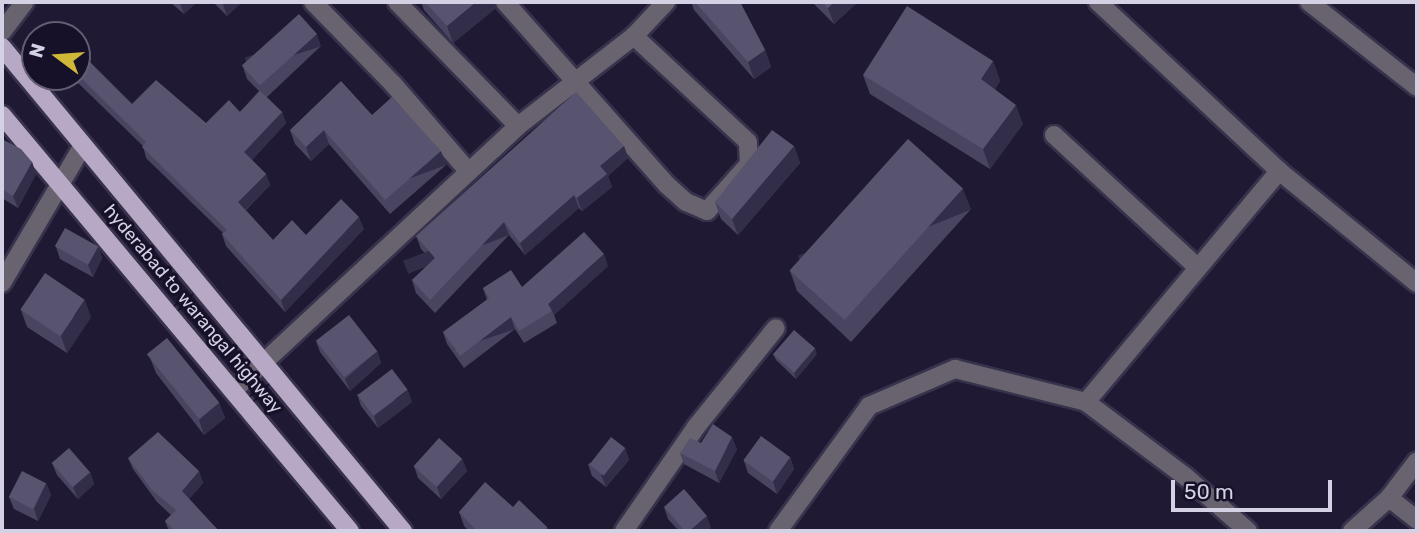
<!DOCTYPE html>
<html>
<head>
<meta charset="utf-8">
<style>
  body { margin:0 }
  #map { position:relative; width:1419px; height:533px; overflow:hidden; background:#1f1933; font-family:Rubik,sans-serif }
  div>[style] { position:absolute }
  .roads { filter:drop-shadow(2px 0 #38334c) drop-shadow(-2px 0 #38334c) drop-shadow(0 2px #38334c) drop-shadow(0 -2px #38334c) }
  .minor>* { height:18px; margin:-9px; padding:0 9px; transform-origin:9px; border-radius:9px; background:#696370 }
  .major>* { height:18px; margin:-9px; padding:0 9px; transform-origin:9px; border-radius:9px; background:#b7a9c5 }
  .wall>* { inset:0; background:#494561 }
  .shaded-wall>* { inset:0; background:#322d49; transform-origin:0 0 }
  .building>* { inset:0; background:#58546f; transform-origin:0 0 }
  span { translate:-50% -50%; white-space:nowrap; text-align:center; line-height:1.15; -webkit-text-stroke:6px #161029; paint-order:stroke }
  .street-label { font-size:18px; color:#d3d1e3 }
  .frame { position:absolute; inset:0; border:4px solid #d3d1e3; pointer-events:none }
  .north { position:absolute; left:21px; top:21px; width:70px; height:70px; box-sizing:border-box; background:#161029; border:2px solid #625d73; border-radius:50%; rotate:286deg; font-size:19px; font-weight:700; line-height:28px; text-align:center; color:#d3d1e3 }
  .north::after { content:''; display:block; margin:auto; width:24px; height:32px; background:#cfb837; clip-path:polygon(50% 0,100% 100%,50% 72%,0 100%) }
  .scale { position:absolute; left:1171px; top:480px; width:161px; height:32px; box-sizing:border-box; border:4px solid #d3d1e3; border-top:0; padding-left:9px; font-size:21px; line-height:24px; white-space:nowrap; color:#d3d1e3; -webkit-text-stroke:5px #161029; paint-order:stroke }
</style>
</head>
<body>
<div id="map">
  <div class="roads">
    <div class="minor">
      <i style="left:313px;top:2px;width:115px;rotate:45.7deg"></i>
      <i style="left:393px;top:84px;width:116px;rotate:49.2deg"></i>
      <i style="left:397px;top:2px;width:173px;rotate:45.7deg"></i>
      <i style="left:505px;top:2px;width:244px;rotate:48.5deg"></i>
      <i style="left:667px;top:185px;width:25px;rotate:42deg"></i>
      <i style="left:686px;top:202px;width:23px;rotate:23deg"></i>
      <i style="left:707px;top:211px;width:63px;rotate:-48.2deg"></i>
      <i style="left:749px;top:164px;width:22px;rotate:-93deg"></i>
      <i style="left:748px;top:142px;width:156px;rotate:-137.1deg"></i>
      <i style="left:1098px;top:2px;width:248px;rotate:43deg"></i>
      <i style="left:1279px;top:171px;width:178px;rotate:39.1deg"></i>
      <i style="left:1309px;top:2px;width:137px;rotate:38.2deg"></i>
      <i style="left:2px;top:32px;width:38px;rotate:-53deg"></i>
      <i style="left:1054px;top:135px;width:196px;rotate:42.7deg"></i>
      <i style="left:2px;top:283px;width:158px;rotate:-59.5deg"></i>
      <i style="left:234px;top:390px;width:388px;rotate:-42.9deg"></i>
      <i style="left:518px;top:126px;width:147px;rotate:-37.8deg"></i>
      <i style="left:634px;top:36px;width:47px;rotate:-46.7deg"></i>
      <i style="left:1086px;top:402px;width:301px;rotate:-50.1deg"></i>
      <i style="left:1389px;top:498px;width:46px;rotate:-52.9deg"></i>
      <i style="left:624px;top:531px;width:126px;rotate:-55.3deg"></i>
      <i style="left:696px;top:427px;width:127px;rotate:-51.1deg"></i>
      <i style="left:778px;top:531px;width:155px;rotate:-53.9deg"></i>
      <i style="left:869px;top:406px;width:94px;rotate:-23.3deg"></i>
      <i style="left:955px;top:369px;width:135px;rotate:14.1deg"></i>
      <i style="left:1086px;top:402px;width:125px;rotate:36.9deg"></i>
      <i style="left:1186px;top:477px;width:82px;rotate:41.1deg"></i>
      <i style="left:1352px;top:531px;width:50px;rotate:-41.7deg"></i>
      <i style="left:1389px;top:498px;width:36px;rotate:38deg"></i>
    </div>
    <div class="major">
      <i style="left:2px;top:47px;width:629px;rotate:50.36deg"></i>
      <i style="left:2px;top:115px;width:542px;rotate:50.09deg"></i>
    </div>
  </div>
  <div class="wall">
    <i style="clip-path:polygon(170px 2px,197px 2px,184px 14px)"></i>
    <i style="clip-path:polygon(213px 2px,242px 2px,227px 16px)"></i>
    <i style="clip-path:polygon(421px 2px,493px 2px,496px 8px,453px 43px,424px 10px)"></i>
    <i style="clip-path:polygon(691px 2px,740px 2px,765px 50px,771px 67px,754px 79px,694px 10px)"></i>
    <i style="clip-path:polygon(812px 2px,858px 2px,834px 24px)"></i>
    <i style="clip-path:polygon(321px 46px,267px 97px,282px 112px,286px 123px,252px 160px,266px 174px,270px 185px,246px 210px,273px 240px,306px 235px,364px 229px,285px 312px,226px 246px,222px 234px,223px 233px,146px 158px,143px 146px,72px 77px,77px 77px,77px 53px,132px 104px,206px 123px,240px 112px,259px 91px,247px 79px,243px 67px)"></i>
    <i style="clip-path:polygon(993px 61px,1000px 81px,995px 89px,1023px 124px,990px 169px,870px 94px,863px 75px)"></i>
    <i style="clip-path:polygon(372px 115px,446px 165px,390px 214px,329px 144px,311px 161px,295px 144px,290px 130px)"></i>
    <i style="clip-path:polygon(2px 139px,32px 162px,36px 174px,18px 208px,2px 198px)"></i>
    <i style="clip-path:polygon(624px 146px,628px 158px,608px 176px,612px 187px,582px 211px,579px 208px,525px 255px,509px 235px,435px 313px,416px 293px,412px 280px,432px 261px,421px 249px,416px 236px)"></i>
    <i style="clip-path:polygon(794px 146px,800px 163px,738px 235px,721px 219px,715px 202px)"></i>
    <i style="clip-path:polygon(971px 209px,851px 342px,797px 291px,790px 271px)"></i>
    <i style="clip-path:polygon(98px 246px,102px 258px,93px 277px,60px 259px,56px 247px)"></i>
    <i style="clip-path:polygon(608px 266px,554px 315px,557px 323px,524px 343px,515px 329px,464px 368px,447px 344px,443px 332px,487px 300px,483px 288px,522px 287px)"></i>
    <i style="clip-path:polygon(21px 310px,91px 317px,67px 353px,27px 327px)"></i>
    <i style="clip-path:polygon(316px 341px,377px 351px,381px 363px,350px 391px,320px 352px)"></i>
    <i style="clip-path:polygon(773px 354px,817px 354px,796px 379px,776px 360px)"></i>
    <i style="clip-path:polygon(150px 358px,219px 403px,225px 418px,204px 435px,156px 373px)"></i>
    <i style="clip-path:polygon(357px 394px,412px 402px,378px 428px,361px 406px)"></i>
    <i style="clip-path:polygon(701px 443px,737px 449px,719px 483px,684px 464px,680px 453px)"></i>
    <i style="clip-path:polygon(625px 448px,629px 460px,606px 487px,592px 476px,588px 464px)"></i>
    <i style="clip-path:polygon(790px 457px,794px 469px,777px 494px,748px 473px,744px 461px)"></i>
    <i style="clip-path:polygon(128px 458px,199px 471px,203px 483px,189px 499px,217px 529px,218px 531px,169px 531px,165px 521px,171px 515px,157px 502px,133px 469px)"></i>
    <i style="clip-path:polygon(462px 459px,467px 471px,441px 499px,418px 478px,414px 466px)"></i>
    <i style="clip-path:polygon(52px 463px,90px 472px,94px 484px,78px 499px,57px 475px)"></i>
    <i style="clip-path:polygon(46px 483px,51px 495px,38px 521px,14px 509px,9px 497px)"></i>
    <i style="clip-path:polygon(513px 507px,547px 527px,549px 531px,469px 531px,464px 526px,459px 512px)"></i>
    <i style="clip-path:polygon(664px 507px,711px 528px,707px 531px,679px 531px,668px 519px)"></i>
  </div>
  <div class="shaded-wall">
    <i style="clip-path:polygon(181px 2px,197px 2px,184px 14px,180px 3px)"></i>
    <i style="clip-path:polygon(226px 2px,242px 2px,227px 16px,223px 5px)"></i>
    <i style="clip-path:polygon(476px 2px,493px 2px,496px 8px,453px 43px,447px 26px)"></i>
    <i style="clip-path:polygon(834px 2px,858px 2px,834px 24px,828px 8px)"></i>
    <i style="left:317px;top:34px;width:13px;height:76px;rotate:72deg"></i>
    <i style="clip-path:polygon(765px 50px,771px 67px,754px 79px,748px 62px)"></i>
    <i style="clip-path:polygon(993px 61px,1000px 81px,988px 99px,981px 79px)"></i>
    <i style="clip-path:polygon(1016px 105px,1023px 124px,990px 169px,983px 149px)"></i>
    <i style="clip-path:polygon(282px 112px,286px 123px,248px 164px,244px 152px)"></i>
    <i style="clip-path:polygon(324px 130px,329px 144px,311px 161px,306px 147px)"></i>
    <i style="clip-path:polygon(624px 146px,628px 158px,608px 176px,612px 187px,582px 211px,577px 198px,600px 166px)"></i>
    <i style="clip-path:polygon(794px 146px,800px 163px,738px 235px,732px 219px)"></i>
    <i style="left:441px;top:151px;width:15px;height:74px;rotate:70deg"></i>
    <i style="clip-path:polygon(32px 162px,36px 174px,18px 208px,13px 196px)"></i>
    <i style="clip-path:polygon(266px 174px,270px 185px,242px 213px,238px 202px)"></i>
    <i style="left:963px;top:189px;width:22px;height:178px;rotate:68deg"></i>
    <i style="clip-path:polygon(574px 195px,579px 208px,525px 255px,520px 243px)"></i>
    <i style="clip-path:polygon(359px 217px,364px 229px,285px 312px,281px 300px)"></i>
    <i style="left:504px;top:222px;width:14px;height:108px;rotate:69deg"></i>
    <i style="clip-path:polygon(98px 246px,102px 258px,93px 277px,88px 265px)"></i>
    <i style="clip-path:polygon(604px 254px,608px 266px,554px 315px,548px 304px)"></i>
    <i style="clip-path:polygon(85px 300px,91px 317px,67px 353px,61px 336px)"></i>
    <i style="left:511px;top:317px;width:13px;height:64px;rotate:72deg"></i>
    <i style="clip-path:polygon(815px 348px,817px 354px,796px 379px,794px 373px)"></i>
    <i style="clip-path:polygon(377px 351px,381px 363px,350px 391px,345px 379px)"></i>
    <i style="clip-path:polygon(408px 390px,412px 402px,378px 428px,374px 416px)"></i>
    <i style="clip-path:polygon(219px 403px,225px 418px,204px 435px,199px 420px)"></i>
    <i style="clip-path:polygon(732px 437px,737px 449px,719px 483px,715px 471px)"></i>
    <i style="clip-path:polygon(625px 448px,629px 460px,606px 487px,601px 475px)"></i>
    <i style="clip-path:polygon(790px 457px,794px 469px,777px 494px,773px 482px)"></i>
    <i style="clip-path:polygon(462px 459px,467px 471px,441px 499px,437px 487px)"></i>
    <i style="clip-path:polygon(199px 471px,203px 483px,186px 503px,182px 491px)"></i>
    <i style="clip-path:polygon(90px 472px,94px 484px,78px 499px,73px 487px)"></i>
    <i style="clip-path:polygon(46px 483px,51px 495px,38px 521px,34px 509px)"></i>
    <i style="clip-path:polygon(707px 516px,711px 528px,707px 531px,689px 531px)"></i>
  </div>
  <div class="building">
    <i style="clip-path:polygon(425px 2px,476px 2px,447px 26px)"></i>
    <i style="clip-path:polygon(695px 2px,740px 2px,765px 50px,748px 62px)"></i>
    <i style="clip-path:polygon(822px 2px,834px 2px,828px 8px)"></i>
    <i style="clip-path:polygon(907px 6px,993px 61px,981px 79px,1016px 105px,983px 149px,863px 75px)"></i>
    <i style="left:299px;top:14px;width:27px;height:77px;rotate:48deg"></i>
    <i style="clip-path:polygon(79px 51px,132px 104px,156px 80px,206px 123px,229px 100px,240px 112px,260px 91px,282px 112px,244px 152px,266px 174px,238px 202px,273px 240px,292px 220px,306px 235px,341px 199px,359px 217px,281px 300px,222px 234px,227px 230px,142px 147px,146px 142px,77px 74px,77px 53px)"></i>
    <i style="clip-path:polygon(341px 81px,372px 115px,392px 97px,441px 151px,385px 200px,324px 130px,306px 147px,290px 130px)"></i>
    <i style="clip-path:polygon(576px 92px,624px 146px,600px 166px,607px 174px,577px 198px,574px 195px,520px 243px,504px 222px,430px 300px,412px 280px,435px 258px,416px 236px)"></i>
    <i style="clip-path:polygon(772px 130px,794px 146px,732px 219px,715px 202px)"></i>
    <i style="clip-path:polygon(2px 139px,21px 149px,32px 162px,13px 196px,2px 189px)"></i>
    <i style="left:908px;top:139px;width:74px;height:177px;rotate:42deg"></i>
    <i style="left:65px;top:228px;width:38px;height:21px;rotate:29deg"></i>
    <i style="clip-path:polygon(584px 232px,604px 254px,548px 304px,552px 311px,519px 331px,511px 317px,460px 356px,443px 332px,489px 298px,483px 288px,511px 270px,522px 287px)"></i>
    <i style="left:45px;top:273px;width:48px;height:44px;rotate:34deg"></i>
    <i style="left:349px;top:315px;width:46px;height:42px;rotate:52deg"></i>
    <i style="left:794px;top:330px;width:28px;height:32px;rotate:41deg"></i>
    <i style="left:167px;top:338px;width:83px;height:26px;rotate:51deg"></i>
    <i style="left:392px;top:369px;width:26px;height:43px;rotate:53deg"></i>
    <i style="clip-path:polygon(713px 424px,732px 437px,715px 471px,680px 453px,690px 438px,701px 443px)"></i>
    <i style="clip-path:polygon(158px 432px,199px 471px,182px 491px,217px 529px,214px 531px,175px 531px,165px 521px,176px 510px,152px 490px,128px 458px)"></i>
    <i style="left:761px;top:436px;width:36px;height:30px;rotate:36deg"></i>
    <i style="left:611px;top:437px;width:18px;height:35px;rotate:38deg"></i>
    <i style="left:439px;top:438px;width:31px;height:38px;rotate:42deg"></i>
    <i style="left:69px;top:448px;width:32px;height:23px;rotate:49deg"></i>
    <i style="left:22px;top:471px;width:27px;height:29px;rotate:27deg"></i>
    <i style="clip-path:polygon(485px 482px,513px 507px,519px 500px,547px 527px,543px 531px,477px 531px,459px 512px)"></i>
    <i style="clip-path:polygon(684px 489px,707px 516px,689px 531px,685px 531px,664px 507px)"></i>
  </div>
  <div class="street-label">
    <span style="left:193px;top:309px;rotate:50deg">hyderabad to warangal highway</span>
  </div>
  <div class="frame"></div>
  <div class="north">N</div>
  <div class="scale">50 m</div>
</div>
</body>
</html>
